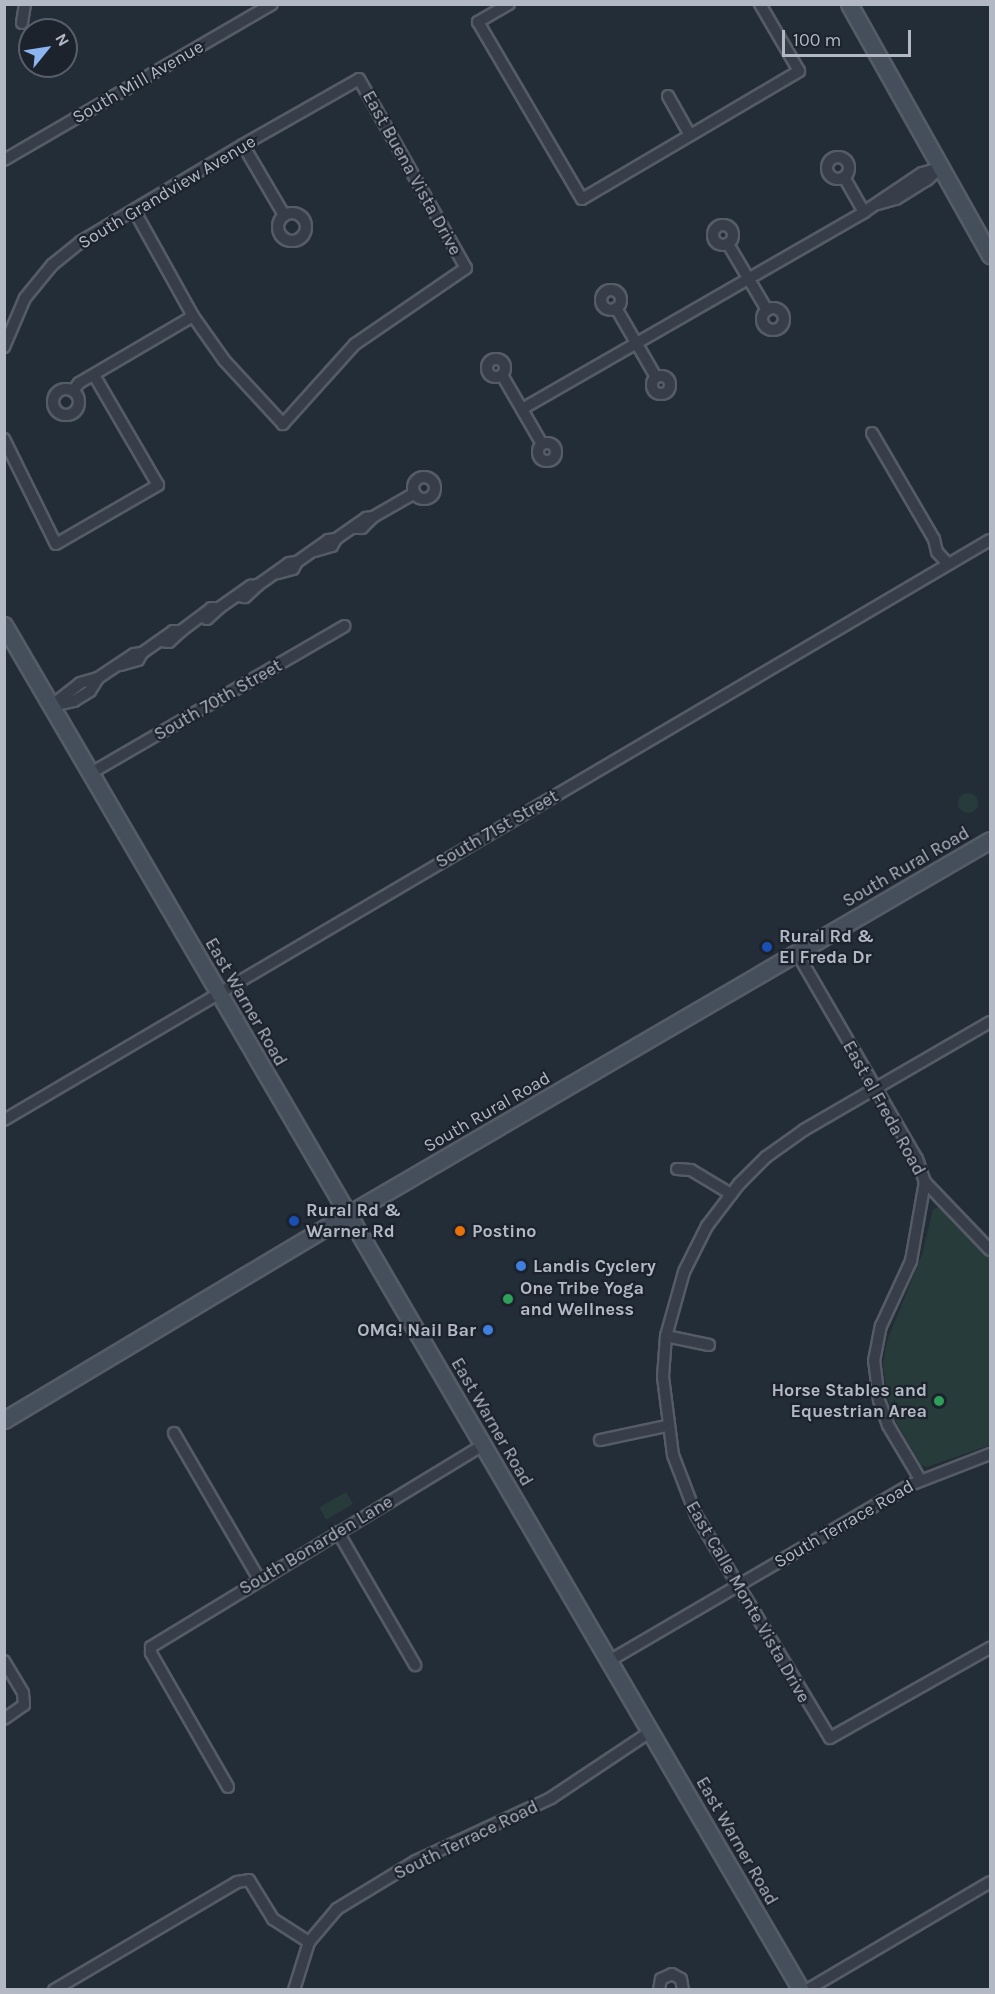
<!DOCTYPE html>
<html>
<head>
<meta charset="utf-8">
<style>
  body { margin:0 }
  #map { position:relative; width:995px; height:1994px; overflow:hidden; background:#232d38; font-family:Karla,sans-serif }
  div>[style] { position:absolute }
  .green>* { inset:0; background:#283b3b; transform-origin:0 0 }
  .round { border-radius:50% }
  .roads { filter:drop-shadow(2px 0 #555c66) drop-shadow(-2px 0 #555c66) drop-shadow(0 2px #555c66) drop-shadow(0 -2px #555c66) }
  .street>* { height:10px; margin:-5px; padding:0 5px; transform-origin:5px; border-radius:5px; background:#373e49 }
  .street>.ring { margin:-5px; padding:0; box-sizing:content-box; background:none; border:10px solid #373e49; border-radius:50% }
  .secondary>* { height:15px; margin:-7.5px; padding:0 7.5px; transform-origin:7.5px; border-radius:7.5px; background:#454e5b }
  .dots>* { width:16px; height:16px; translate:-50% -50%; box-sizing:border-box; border:3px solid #1c232d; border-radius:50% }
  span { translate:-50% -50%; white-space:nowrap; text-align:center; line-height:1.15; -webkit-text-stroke:4.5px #1c232d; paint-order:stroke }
  .street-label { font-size:18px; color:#b2b9c5 }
  .poi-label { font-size:18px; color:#b2b9c5; font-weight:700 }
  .left { translate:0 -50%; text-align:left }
  .right { translate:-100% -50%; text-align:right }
  .frame { position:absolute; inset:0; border:6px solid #b2b9c5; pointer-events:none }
  .north { position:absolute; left:18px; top:18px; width:60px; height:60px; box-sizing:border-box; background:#1c232d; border:2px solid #585f6a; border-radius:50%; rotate:60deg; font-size:16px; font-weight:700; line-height:24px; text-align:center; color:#b2b9c5 }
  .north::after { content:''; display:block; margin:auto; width:21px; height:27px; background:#8cb5ef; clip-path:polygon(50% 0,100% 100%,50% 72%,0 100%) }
  .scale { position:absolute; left:782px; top:30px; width:129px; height:27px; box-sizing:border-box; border:3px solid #b2b9c5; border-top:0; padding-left:8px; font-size:18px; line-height:21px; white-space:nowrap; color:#b2b9c5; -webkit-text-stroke:4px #1c232d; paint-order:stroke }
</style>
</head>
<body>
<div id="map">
  <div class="green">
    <i class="round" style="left:958px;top:793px;width:20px;height:20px"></i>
    <i style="clip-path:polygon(939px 1207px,990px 1259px,990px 1445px,927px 1467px,921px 1465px,890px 1411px,883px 1365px,887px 1341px,922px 1255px,933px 1209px)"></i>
    <i style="left:346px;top:1492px;width:14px;height:31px;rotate:60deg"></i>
  </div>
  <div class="roads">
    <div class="street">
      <i style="left:509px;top:4px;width:36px;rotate:150deg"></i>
      <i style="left:478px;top:22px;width:205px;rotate:59.6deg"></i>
      <i style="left:582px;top:199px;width:252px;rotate:-30.5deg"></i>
      <i style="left:799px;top:71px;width:78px;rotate:-120.2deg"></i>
      <i style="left:22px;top:23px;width:19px;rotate:-81deg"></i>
      <i style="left:668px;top:96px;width:45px;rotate:60.6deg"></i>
      <i style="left:243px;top:145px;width:81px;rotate:59.6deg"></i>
      <i class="ring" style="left:827px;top:157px;width:12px;height:12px"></i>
      <i style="left:4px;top:160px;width:310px;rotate:-30.2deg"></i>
      <i style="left:844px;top:177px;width:40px;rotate:60.3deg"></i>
      <i style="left:878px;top:204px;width:19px;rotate:-16deg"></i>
      <i style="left:896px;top:199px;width:36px;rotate:-32deg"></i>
      <i style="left:927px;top:180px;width:18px;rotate:-43deg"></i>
      <i class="ring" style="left:278px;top:213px;width:18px;height:18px"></i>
      <i class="ring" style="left:713px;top:225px;width:10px;height:10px"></i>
      <i style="left:728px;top:244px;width:77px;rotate:59.4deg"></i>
      <i class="ring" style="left:601px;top:290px;width:10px;height:10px"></i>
      <i style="left:616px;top:308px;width:80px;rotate:59.9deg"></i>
      <i class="ring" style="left:762px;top:308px;width:12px;height:12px"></i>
      <i style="left:4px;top:347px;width:53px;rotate:-66.8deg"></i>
      <i style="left:25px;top:298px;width:43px;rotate:-50.7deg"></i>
      <i style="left:52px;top:265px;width:36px;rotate:-39deg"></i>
      <i style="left:80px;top:242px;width:190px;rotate:-30.8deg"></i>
      <i style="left:243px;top:145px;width:133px;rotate:-29.6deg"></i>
      <i style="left:359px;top:79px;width:217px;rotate:60.5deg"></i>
      <i style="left:466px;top:268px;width:135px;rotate:145.6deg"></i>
      <i style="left:355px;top:344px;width:108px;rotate:132deg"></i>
      <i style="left:283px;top:424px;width:87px;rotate:-132.7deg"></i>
      <i style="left:224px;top:360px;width:54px;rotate:-125.2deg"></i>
      <i style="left:193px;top:316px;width:121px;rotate:-119.1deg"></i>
      <i class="ring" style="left:487px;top:359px;width:8px;height:8px"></i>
      <i style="left:502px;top:375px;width:80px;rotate:59.9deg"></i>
      <i class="ring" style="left:652px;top:376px;width:8px;height:8px"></i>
      <i class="ring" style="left:53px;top:389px;width:16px;height:16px"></i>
      <i style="left:73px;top:391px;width:10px;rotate:-53deg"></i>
      <i style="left:79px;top:383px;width:132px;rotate:-30.4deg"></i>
      <i style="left:522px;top:409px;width:395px;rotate:-29.9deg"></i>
      <i style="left:864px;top:212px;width:70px;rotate:-33.9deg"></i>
      <i style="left:922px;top:173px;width:19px;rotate:-16deg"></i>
      <i style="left:872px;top:433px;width:123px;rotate:59.7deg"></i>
      <i style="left:934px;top:539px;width:13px;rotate:77deg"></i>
      <i style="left:937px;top:552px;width:16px;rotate:47deg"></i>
      <i style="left:4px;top:439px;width:117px;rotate:63.7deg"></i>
      <i style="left:56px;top:544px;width:118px;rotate:-30deg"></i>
      <i style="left:158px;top:485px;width:127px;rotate:-120.2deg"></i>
      <i class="ring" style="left:538px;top:443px;width:8px;height:8px"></i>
      <i class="ring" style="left:413px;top:477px;width:12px;height:12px"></i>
      <i style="left:373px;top:517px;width:48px;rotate:-29.7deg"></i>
      <i style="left:336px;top:539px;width:37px;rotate:-35deg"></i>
      <i style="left:366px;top:518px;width:7px;rotate:-8deg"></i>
      <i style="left:373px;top:517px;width:16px;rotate:135deg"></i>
      <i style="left:362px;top:528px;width:8px;rotate:180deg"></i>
      <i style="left:297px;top:562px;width:38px;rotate:-35deg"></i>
      <i style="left:328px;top:540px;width:8px;rotate:-7deg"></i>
      <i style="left:336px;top:539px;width:8px;rotate:120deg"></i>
      <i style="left:332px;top:546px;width:18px;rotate:164deg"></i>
      <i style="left:258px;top:585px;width:38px;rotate:-35deg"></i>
      <i style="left:289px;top:563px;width:8px;rotate:-7deg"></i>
      <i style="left:297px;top:562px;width:8px;rotate:120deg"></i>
      <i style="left:293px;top:569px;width:16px;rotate:165deg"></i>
      <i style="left:219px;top:608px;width:39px;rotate:-35deg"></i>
      <i style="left:251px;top:586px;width:7px;rotate:-8deg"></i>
      <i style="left:258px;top:585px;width:18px;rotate:137deg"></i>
      <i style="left:245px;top:597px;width:6px;rotate:-171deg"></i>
      <i style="left:181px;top:631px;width:38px;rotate:-37deg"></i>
      <i style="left:211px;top:608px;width:8px"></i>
      <i style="left:219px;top:608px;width:16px;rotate:137deg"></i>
      <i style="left:207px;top:619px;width:5px;rotate:-158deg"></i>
      <i style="left:142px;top:653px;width:38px;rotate:-35deg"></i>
      <i style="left:173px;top:631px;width:8px"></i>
      <i style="left:181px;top:631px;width:16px;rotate:137deg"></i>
      <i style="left:169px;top:642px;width:8px;rotate:-173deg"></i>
      <i style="left:51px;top:706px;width:37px;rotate:-38deg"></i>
      <i style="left:80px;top:683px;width:19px;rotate:-16deg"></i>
      <i style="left:98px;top:678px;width:43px;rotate:-33.7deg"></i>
      <i style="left:134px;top:654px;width:8px;rotate:-7deg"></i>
      <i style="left:142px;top:653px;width:8px;rotate:120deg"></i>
      <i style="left:138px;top:660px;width:18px;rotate:164deg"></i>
      <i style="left:52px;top:706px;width:23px;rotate:-13deg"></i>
      <i style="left:74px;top:701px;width:19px;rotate:-32deg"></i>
      <i style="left:90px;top:691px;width:15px;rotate:-58deg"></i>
      <i style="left:91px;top:773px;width:293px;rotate:-30.1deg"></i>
      <i style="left:797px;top:953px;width:238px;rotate:59.8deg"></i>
      <i style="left:917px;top:1159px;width:24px;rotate:71deg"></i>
      <i style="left:925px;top:1182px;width:94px;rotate:46.3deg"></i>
      <i style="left:990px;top:1022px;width:215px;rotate:149.9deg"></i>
      <i style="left:804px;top:1130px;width:47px;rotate:144.6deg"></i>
      <i style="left:766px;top:1157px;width:38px;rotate:135deg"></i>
      <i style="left:739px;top:1184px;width:53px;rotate:127.3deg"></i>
      <i style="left:707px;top:1226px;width:51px;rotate:116.6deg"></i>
      <i style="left:684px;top:1272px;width:66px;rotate:105.7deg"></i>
      <i style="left:666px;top:1336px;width:41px;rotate:94.2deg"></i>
      <i style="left:663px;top:1377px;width:79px;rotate:82.7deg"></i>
      <i style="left:673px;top:1455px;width:64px;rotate:69deg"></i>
      <i style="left:696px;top:1515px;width:260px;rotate:59deg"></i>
      <i style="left:830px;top:1738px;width:184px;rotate:-29.4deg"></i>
      <i style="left:4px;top:1120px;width:1144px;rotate:-30.47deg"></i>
      <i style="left:677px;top:1169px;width:14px;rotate:4deg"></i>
      <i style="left:691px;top:1170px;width:47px;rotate:31deg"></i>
      <i style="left:666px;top:1336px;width:44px;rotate:11.8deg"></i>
      <i style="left:174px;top:1433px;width:169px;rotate:59.8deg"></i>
      <i style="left:600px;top:1440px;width:67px;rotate:-12deg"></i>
      <i style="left:920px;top:1479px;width:63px;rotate:-120.7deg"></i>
      <i style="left:888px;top:1425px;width:27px;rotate:-110deg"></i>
      <i style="left:879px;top:1400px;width:39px;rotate:-97deg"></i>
      <i style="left:874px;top:1361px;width:36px;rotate:-79deg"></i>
      <i style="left:881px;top:1326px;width:72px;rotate:-65.2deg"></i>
      <i style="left:911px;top:1261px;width:80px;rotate:-80deg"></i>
      <i style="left:338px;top:1532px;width:154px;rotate:59.9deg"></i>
      <i style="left:4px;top:1661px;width:37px;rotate:59deg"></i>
      <i style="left:23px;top:1693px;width:12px;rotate:85deg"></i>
      <i style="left:24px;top:1705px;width:24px;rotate:145deg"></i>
      <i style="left:609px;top:1661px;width:349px;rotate:-30.3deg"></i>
      <i style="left:910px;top:1485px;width:86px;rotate:-21.2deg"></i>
      <i style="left:228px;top:1787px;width:155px;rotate:-119.9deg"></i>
      <i style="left:151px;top:1653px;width:6px;rotate:-90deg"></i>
      <i style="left:151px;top:1647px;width:389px;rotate:-31.3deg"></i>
      <i style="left:54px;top:1990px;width:212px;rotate:-30.5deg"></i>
      <i style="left:237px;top:1882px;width:12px;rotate:-9deg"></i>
      <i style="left:249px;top:1880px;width:46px;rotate:58.4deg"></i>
      <i style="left:273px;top:1919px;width:43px;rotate:32.6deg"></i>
      <i style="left:294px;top:1990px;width:50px;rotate:-72.6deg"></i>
      <i style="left:309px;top:1942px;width:43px;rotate:-49.7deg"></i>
      <i style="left:337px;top:1909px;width:92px;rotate:-31.3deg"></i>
      <i style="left:416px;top:1861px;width:149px;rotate:-25deg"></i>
      <i style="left:551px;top:1798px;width:119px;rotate:-33.7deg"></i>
      <i style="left:659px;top:1990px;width:11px;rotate:-80deg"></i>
      <i style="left:661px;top:1979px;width:12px;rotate:-24deg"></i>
      <i style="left:672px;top:1974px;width:10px;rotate:29deg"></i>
      <i style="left:681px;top:1979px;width:11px;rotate:80deg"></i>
      <i style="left:807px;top:1990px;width:212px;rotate:-30.5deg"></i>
    </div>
    <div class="secondary">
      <i style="left:849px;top:4px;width:288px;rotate:60.7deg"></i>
      <i style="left:4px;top:625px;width:1581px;rotate:59.72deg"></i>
      <i style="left:4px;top:1420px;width:400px;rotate:-30.9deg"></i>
      <i style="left:347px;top:1215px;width:744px;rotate:-30.25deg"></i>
    </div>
  </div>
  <div class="dots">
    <i style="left:767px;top:947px;background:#1a4fb4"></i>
    <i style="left:294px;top:1221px;background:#1a4fb4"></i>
    <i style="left:460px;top:1231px;background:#e8710a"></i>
    <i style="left:521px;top:1266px;background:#3f7fe0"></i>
    <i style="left:508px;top:1299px;background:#2e9e5b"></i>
    <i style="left:488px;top:1330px;background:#3f7fe0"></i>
    <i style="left:939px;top:1401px;background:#2e9e5b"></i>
  </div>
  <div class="street-label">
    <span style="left:138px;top:82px;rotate:-30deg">South Mill Avenue</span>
    <span style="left:412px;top:173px;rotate:61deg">East Buena Vista Drive</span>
    <span style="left:167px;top:192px;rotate:-31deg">South Grandview Avenue</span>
    <span style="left:218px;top:700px;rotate:-30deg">South 70th Street</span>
    <span style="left:497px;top:829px;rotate:-30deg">South 71st Street</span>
    <span style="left:906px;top:867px;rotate:-30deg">South Rural Road</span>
    <span style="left:246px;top:1002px;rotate:60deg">East Warner Road</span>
    <span style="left:884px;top:1108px;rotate:61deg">East el Freda Road</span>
    <span style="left:487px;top:1112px;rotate:-30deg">South Rural Road</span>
    <span style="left:492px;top:1422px;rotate:60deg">East Warner Road</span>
    <span style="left:844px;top:1524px;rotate:-30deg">South Terrace Road</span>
    <span style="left:316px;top:1545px;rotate:-31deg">South Bonarden Lane</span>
    <span style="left:748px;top:1602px;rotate:60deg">East Calle Monte Vista Drive</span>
    <span style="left:466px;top:1840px;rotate:-26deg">South Terrace Road</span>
    <span style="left:737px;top:1841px;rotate:60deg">East Warner Road</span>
  </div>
  <div class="poi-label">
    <span class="left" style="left:779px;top:947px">Rural Rd &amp;<br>El Freda Dr</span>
    <span class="left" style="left:306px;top:1221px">Rural Rd &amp;<br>Warner Rd</span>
    <span class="left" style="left:472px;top:1231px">Postino</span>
    <span class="left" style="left:533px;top:1266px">Landis Cyclery</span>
    <span class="left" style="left:520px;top:1299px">One Tribe Yoga<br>and Wellness</span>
    <span class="right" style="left:476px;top:1330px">OMG! Nail Bar</span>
    <span class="right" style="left:927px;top:1401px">Horse Stables and<br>Equestrian Area</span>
  </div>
  <div class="frame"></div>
  <div class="north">N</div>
  <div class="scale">100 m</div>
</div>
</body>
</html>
